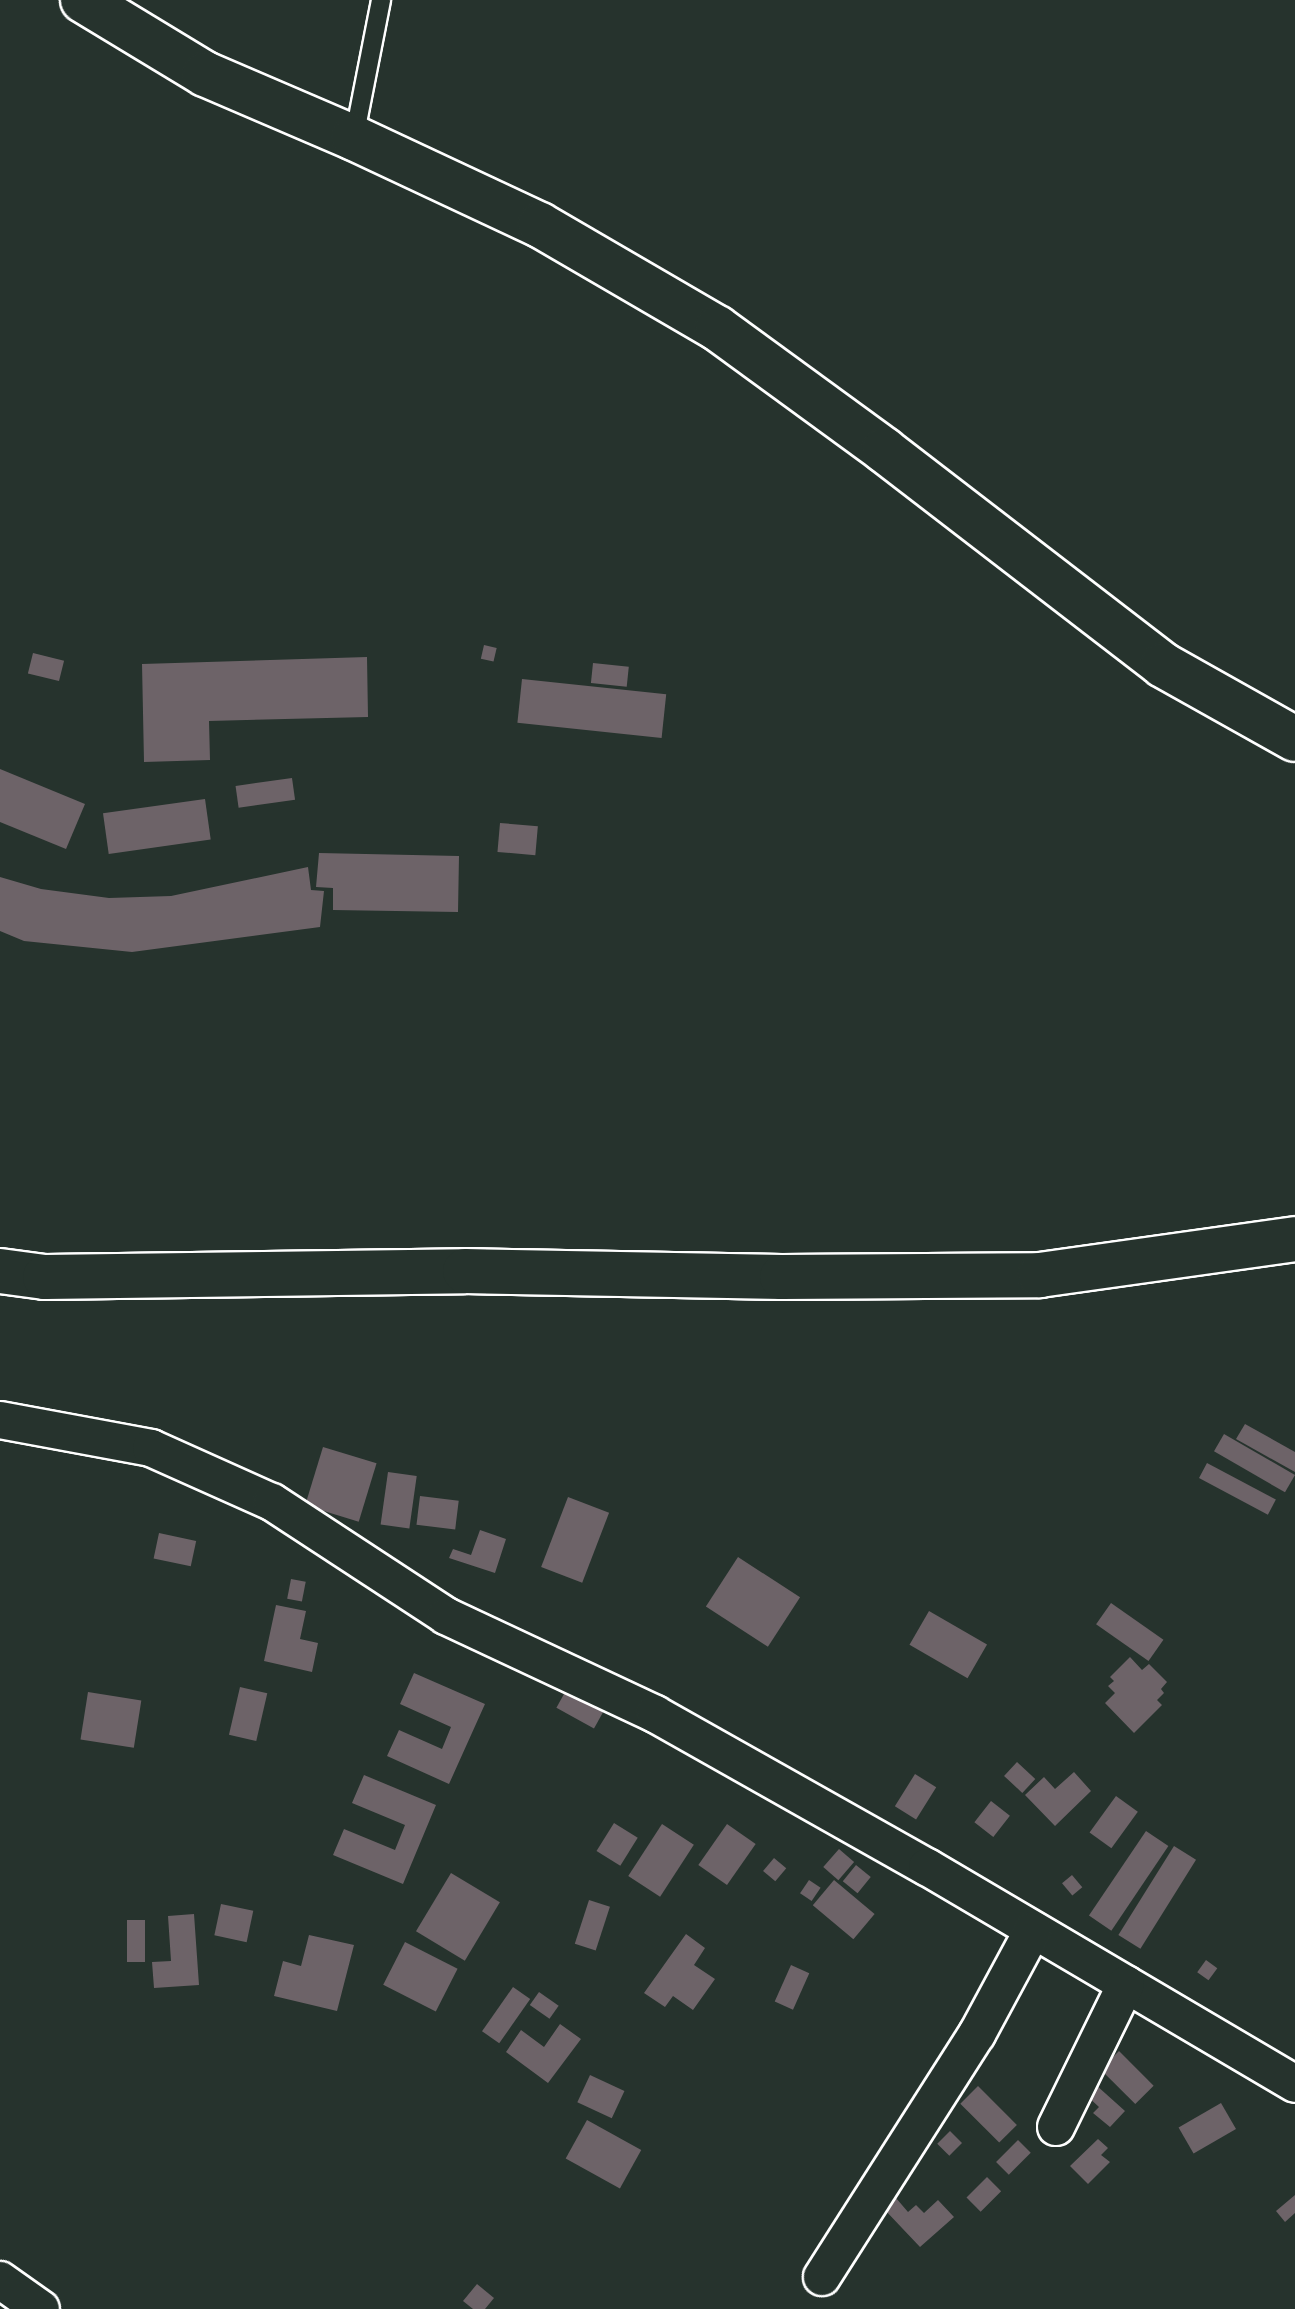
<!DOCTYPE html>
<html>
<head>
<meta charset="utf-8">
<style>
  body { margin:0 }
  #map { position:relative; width:1295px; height:2309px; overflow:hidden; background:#26332d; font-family:"Playpen Sans",sans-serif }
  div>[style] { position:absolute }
  .building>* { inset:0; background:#6d6368; transform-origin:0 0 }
  .roads { filter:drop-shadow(2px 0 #fff) drop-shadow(-2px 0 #fff) drop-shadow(0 2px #fff) drop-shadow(0 -2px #fff) }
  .lane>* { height:18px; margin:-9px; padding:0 9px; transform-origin:9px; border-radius:9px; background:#26332d }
  .street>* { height:36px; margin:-18px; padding:0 18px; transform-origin:18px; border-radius:18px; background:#26332d }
  .secondary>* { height:44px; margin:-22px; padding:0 22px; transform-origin:22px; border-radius:22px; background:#26332d }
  span { translate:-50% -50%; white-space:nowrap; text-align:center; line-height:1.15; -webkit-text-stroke:6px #26332d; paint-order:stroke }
</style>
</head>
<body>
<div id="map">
  <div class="building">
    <i style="left:484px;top:645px;width:13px;height:14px;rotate:13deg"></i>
    <i style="left:33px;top:653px;width:32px;height:21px;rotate:14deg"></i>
    <i style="clip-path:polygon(367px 657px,368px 717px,209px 721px,210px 760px,144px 762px,142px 664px)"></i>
    <i style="left:593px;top:663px;width:36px;height:20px;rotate:6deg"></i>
    <i style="left:522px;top:679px;width:145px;height:44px;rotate:6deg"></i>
    <i style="clip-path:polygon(0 769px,85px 804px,66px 849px,0 822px)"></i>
    <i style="left:292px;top:778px;width:22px;height:57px;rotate:82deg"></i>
    <i style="left:205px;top:799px;width:41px;height:103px;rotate:82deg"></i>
    <i style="left:500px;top:823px;width:38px;height:29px;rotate:5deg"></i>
    <i style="clip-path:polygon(319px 853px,459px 856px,458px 912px,333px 910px,333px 888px,316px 887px)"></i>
    <i style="clip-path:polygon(308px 867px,311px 890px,324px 891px,320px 927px,132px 952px,24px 941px,0 931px,0 877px,41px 889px,109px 898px,171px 896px)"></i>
    <i style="clip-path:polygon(1245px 1424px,1295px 1452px,1295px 1472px,1236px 1439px)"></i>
    <i style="left:1224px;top:1434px;width:82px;height:20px;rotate:30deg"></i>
    <i style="left:323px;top:1447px;width:56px;height:61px;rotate:17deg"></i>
    <i style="left:1207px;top:1463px;width:78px;height:17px;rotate:28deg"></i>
    <i style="left:388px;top:1472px;width:29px;height:53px;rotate:8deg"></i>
    <i style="left:420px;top:1496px;width:39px;height:29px;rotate:7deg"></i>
    <i style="left:568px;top:1497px;width:44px;height:75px;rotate:21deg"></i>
    <i style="clip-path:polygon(480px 1530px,506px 1539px,495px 1573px,449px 1558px,453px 1549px,471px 1555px)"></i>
    <i style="left:159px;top:1533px;width:38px;height:26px;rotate:12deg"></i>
    <i style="left:738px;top:1557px;width:74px;height:59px;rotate:33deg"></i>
    <i style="left:291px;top:1579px;width:15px;height:20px;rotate:11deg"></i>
    <i style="left:1111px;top:1603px;width:64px;height:26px;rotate:35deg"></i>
    <i style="clip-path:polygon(276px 1605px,306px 1611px,300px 1639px,318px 1643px,312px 1672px,264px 1661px)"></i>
    <i style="left:929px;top:1611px;width:67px;height:39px;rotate:30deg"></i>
    <i style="clip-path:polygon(1130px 1657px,1142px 1670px,1149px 1664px,1167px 1682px,1161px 1689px,1164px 1693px,1157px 1700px,1162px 1705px,1134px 1733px,1105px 1703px,1115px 1693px,1108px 1686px,1114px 1681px,1110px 1677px)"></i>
    <i style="clip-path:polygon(414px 1673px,485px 1704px,449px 1784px,387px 1756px,399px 1730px,442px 1749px,451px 1727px,400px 1704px)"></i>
    <i style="left:569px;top:1685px;width:43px;height:26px;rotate:29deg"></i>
    <i style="left:240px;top:1687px;width:28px;height:49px;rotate:13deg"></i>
    <i style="left:88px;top:1692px;width:54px;height:48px;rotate:9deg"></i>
    <i style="left:1017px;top:1762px;width:25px;height:19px;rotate:43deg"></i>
    <i style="clip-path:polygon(1074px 1772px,1091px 1791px,1055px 1826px,1025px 1795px,1044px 1777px,1055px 1789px)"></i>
    <i style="left:915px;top:1774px;width:25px;height:38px;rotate:32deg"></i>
    <i style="clip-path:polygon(364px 1775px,436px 1805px,403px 1884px,333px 1855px,344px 1829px,395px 1850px,405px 1825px,352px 1803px)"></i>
    <i style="left:1116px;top:1796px;width:27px;height:45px;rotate:36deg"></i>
    <i style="left:991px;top:1801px;width:24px;height:27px;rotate:38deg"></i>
    <i style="left:614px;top:1823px;width:28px;height:33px;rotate:32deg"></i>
    <i style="left:662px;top:1824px;width:38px;height:62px;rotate:33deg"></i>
    <i style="left:727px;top:1824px;width:35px;height:50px;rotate:35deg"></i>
    <i style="left:1146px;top:1831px;width:27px;height:102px;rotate:34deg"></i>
    <i style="left:1174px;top:1846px;width:26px;height:105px;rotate:32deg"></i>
    <i style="left:839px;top:1849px;width:20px;height:24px;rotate:41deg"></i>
    <i style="left:774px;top:1858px;width:16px;height:17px;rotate:40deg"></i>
    <i style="left:856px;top:1865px;width:19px;height:21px;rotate:39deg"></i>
    <i style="left:451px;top:1873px;width:57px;height:68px;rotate:31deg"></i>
    <i style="left:1072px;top:1875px;width:16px;height:13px;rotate:50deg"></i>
    <i style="left:809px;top:1880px;width:14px;height:16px;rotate:34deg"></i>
    <i style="left:834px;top:1880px;width:53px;height:33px;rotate:40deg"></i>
    <i style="left:589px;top:1900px;width:22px;height:46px;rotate:18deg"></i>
    <i style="left:221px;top:1904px;width:33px;height:32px;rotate:12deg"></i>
    <i style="clip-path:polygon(194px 1914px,199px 1985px,154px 1988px,152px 1962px,171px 1961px,168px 1916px)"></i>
    <i style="left:127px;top:1920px;width:18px;height:42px"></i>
    <i style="clip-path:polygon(686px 1934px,705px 1948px,694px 1965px,715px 1979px,693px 2010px,673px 1996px,665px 2007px,644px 1993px)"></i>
    <i style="clip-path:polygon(309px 1935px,354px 1945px,337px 2011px,274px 1996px,283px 1961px,301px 1966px)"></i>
    <i style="left:405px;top:1942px;width:59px;height:48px;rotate:27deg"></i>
    <i style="left:1206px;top:1960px;width:14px;height:15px;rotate:36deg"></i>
    <i style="left:791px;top:1965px;width:20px;height:40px;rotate:24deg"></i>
    <i style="left:513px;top:1987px;width:21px;height:54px;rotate:35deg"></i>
    <i style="left:539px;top:1992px;width:24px;height:16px;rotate:35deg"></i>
    <i style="clip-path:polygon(560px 2024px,581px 2039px,548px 2083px,506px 2052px,521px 2030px,544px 2047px)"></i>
    <i style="left:1119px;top:2051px;width:49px;height:26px;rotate:45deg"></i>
    <i style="left:590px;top:2075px;width:38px;height:30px;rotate:25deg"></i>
    <i style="clip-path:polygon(1096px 2085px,1125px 2111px,1110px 2127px,1093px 2113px,1099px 2107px,1087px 2096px)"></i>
    <i style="left:978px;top:2086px;width:55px;height:25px;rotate:45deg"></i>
    <i style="left:1221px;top:2103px;width:30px;height:49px;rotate:60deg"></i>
    <i style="left:587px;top:2120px;width:62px;height:44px;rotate:29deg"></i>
    <i style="left:950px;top:2131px;width:17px;height:18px;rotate:45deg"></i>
    <i style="clip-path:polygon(1098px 2139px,1108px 2148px,1101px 2155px,1110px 2162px,1088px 2184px,1070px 2166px)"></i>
    <i style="left:1018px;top:2140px;width:18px;height:31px;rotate:45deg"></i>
    <i style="left:987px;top:2177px;width:20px;height:29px;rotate:45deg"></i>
    <i style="clip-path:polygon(1295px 2195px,1295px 2213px,1285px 2222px,1276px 2211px)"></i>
    <i style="clip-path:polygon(896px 2198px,908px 2212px,916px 2205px,924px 2213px,938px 2200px,954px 2217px,920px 2247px,884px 2209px)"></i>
    <i style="clip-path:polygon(477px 2284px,494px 2298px,485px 2309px,473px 2309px,463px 2301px)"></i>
  </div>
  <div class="roads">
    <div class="lane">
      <i style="left:354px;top:138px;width:141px;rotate:-78.9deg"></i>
    </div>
    <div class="street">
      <i style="left:0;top:1420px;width:154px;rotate:10.5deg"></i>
      <i style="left:151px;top:1448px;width:133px;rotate:24.1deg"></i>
      <i style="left:272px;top:1502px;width:208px;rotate:33.2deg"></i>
      <i style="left:446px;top:1616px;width:231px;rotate:25.1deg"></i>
      <i style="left:655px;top:1714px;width:312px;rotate:29.4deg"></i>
      <i style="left:927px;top:1867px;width:427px;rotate:30.5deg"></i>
      <i style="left:1056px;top:2127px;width:159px;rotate:-63.9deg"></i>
      <i style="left:822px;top:2277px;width:288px;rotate:-57.5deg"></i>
      <i style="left:977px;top:2034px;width:118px;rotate:-61.7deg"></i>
      <i style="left:0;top:2280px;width:50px;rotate:35.3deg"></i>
    </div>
    <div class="secondary">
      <i style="left:83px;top:0;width:143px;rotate:31.2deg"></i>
      <i style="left:205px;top:74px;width:162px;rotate:23.2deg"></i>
      <i style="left:354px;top:138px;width:205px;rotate:25.1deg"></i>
      <i style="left:540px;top:225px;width:205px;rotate:30.2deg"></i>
      <i style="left:717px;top:328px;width:207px;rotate:36.1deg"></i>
      <i style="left:884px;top:450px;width:352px;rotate:37.6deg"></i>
      <i style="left:1163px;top:665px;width:151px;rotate:29.3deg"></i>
      <i style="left:0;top:1271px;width:45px;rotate:7.6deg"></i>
      <i style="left:45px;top:1277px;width:420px;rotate:-0.8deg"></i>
      <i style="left:465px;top:1271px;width:317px;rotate:1.1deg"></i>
      <i style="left:782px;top:1277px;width:258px;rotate:-0.4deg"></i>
      <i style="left:1040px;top:1275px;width:258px;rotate:-8deg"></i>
    </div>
  </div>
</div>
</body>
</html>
